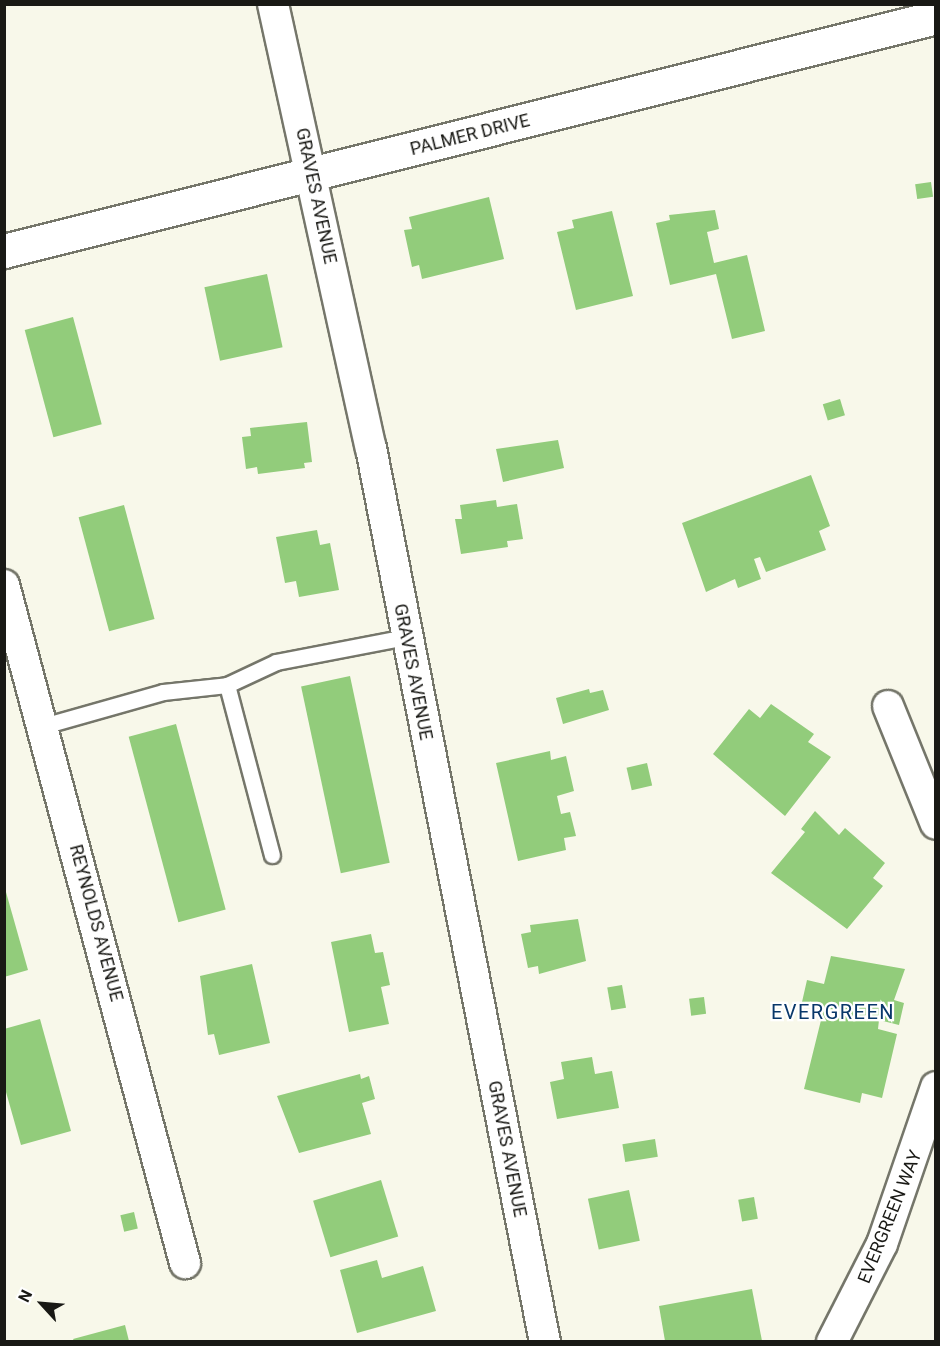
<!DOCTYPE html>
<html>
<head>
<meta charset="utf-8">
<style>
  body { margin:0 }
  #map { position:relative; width:940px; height:1346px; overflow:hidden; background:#f8f8ea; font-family:Roboto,sans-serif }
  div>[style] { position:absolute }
  .building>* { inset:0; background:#92cc7b; transform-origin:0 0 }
  .roads { filter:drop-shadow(2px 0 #75766a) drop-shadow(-2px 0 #75766a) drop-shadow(0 2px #75766a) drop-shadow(0 -2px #75766a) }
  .lane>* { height:15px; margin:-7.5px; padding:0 7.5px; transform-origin:7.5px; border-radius:7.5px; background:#fff }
  .street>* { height:30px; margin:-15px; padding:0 15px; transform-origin:15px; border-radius:15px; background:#fff }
  .secondary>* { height:33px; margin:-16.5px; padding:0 16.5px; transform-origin:16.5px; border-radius:16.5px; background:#fff }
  span { translate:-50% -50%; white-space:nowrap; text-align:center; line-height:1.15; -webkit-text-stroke:4.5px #fff; paint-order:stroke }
  .street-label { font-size:18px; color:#191915 }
  .neighbourhood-label { font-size:20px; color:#09386a; letter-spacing:1.5px }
  .frame { position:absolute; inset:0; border:6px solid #191915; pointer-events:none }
  .north { position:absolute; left:12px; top:1274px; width:60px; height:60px; -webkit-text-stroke:4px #fff; paint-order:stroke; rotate:296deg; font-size:16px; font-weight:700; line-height:24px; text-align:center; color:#191915 }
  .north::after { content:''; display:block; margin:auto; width:21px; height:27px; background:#191915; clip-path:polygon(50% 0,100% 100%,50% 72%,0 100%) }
</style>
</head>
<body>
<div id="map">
  <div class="building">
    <i style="left:931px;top:182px;width:15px;height:16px;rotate:82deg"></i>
    <i style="clip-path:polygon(489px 197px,504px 259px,422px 279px,419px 265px,412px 267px,404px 230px,412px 229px,409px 217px)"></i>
    <i style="clip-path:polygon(715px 210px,719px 229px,707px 232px,714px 263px,747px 255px,765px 331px,732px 339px,716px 274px,670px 285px,656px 223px,670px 220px,669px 215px)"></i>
    <i style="clip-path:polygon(612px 211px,633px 296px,576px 310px,557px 232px,574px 228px,572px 220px)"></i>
    <i style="left:267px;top:274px;width:75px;height:64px;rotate:78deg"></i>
    <i style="left:73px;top:317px;width:111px;height:50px;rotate:75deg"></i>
    <i style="left:840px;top:399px;width:17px;height:18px;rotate:73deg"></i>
    <i style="clip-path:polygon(307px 422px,312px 462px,304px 463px,305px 468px,258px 474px,257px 467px,246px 469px,242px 437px,251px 436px,250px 428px)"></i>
    <i style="clip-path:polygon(558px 440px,564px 468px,503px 482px,496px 449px)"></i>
    <i style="clip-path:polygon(811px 475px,830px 526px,819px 531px,826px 550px,766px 572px,760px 557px,754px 559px,761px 579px,738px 588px,735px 579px,706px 592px,682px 523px)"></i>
    <i style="clip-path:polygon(496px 500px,497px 507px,517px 504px,523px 539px,507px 541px,508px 547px,461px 554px,455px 519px,462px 519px,460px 505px)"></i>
    <i style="left:124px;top:505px;width:118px;height:47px;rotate:75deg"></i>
    <i style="clip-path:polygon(317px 530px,320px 545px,330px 543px,339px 590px,299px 597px,296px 581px,285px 583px,276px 537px)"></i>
    <i style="left:350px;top:676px;width:191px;height:50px;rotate:78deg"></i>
    <i style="clip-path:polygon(589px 689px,590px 693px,603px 690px,609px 710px,563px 724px,556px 698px)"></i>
    <i style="clip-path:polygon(771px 704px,814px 734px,808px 742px,831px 757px,785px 816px,713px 754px,749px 709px,760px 718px)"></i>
    <i style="left:176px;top:724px;width:192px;height:49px;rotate:75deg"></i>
    <i style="clip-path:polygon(550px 751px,551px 760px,566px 756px,574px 791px,557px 796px,561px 814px,570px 812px,576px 836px,564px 838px,566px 850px,518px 861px,496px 763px)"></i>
    <i style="left:647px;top:763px;width:23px;height:21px;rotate:77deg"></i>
    <i style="clip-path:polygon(815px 811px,839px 835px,845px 828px,885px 863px,873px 878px,883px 886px,847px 929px,771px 873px,805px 832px,801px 829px)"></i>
    <i style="clip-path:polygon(4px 885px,28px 970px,4px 977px)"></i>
    <i style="clip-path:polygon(578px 919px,586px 961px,539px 974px,538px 966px,528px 968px,521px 934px,531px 932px,530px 925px)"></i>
    <i style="clip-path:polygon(371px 934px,375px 953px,383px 952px,390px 985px,381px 987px,389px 1024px,349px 1032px,331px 942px)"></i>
    <i style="clip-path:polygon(831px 956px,905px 969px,894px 1000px,904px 1003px,899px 1025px,879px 1020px,878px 1029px,897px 1034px,882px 1098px,862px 1093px,860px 1103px,804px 1089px,824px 1008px,802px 1002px,807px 980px,824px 984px)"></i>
    <i style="clip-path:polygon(252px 964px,270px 1043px,219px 1055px,214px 1034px,208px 1035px,200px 976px)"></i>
    <i style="left:622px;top:985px;width:23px;height:15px;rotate:80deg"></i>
    <i style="left:704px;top:997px;width:17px;height:15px;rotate:83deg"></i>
    <i style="clip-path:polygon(40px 1019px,71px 1131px,21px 1145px,4px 1085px,4px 1029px)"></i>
    <i style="clip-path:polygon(592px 1057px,595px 1074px,612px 1071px,619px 1108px,557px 1119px,550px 1082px,564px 1079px,561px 1062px)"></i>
    <i style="clip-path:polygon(360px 1074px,361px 1079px,369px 1076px,375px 1099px,362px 1103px,371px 1134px,299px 1153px,277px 1096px)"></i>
    <i style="left:655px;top:1139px;width:18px;height:33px;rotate:81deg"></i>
    <i style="left:381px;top:1180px;width:59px;height:71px;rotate:73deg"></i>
    <i style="left:629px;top:1190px;width:52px;height:42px;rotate:78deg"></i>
    <i style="left:754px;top:1197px;width:22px;height:16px;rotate:80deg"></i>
    <i style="left:134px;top:1212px;width:17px;height:14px;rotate:77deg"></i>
    <i style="clip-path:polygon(377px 1260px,382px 1278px,423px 1266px,436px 1311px,357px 1333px,340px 1270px)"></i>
    <i style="clip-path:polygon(752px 1289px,762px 1341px,665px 1341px,659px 1306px)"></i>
    <i style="clip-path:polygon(125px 1325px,129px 1341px,74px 1341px,73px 1339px)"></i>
  </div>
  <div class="roads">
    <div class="lane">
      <i style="left:227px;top:685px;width:176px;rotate:75.2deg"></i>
      <i style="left:43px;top:726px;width:125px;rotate:-15.8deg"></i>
      <i style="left:163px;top:692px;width:64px;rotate:-6.2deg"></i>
      <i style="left:227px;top:685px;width:54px;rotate:-25.1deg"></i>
      <i style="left:276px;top:662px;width:132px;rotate:-10.9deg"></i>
    </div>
    <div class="street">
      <i style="left:273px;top:4px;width:455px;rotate:77.6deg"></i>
      <i style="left:371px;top:448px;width:911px;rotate:78.99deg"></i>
      <i style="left:4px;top:585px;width:702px;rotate:75.05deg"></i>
      <i style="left:888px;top:706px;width:127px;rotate:67.9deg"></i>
      <i style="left:832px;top:1342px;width:110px;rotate:-63deg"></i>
      <i style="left:882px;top:1244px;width:166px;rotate:-71deg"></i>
    </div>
    <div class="secondary">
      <i style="left:4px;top:251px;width:961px;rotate:-14.09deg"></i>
    </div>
  </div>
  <div class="street-label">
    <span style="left:470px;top:135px;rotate:-14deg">PALMER DRIVE</span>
    <span style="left:316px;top:196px;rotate:78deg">GRAVES AVENUE</span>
    <span style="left:413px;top:672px;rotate:79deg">GRAVES AVENUE</span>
    <span style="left:96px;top:923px;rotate:75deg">REYNOLDS AVENUE</span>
    <span style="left:507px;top:1149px;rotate:79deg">GRAVES AVENUE</span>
    <span style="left:890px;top:1217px;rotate:-68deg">EVERGREEN WAY</span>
  </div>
  <div class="neighbourhood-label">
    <span style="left:833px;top:1012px">EVERGREEN</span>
  </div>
  <div class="frame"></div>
  <div class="north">N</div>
</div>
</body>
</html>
